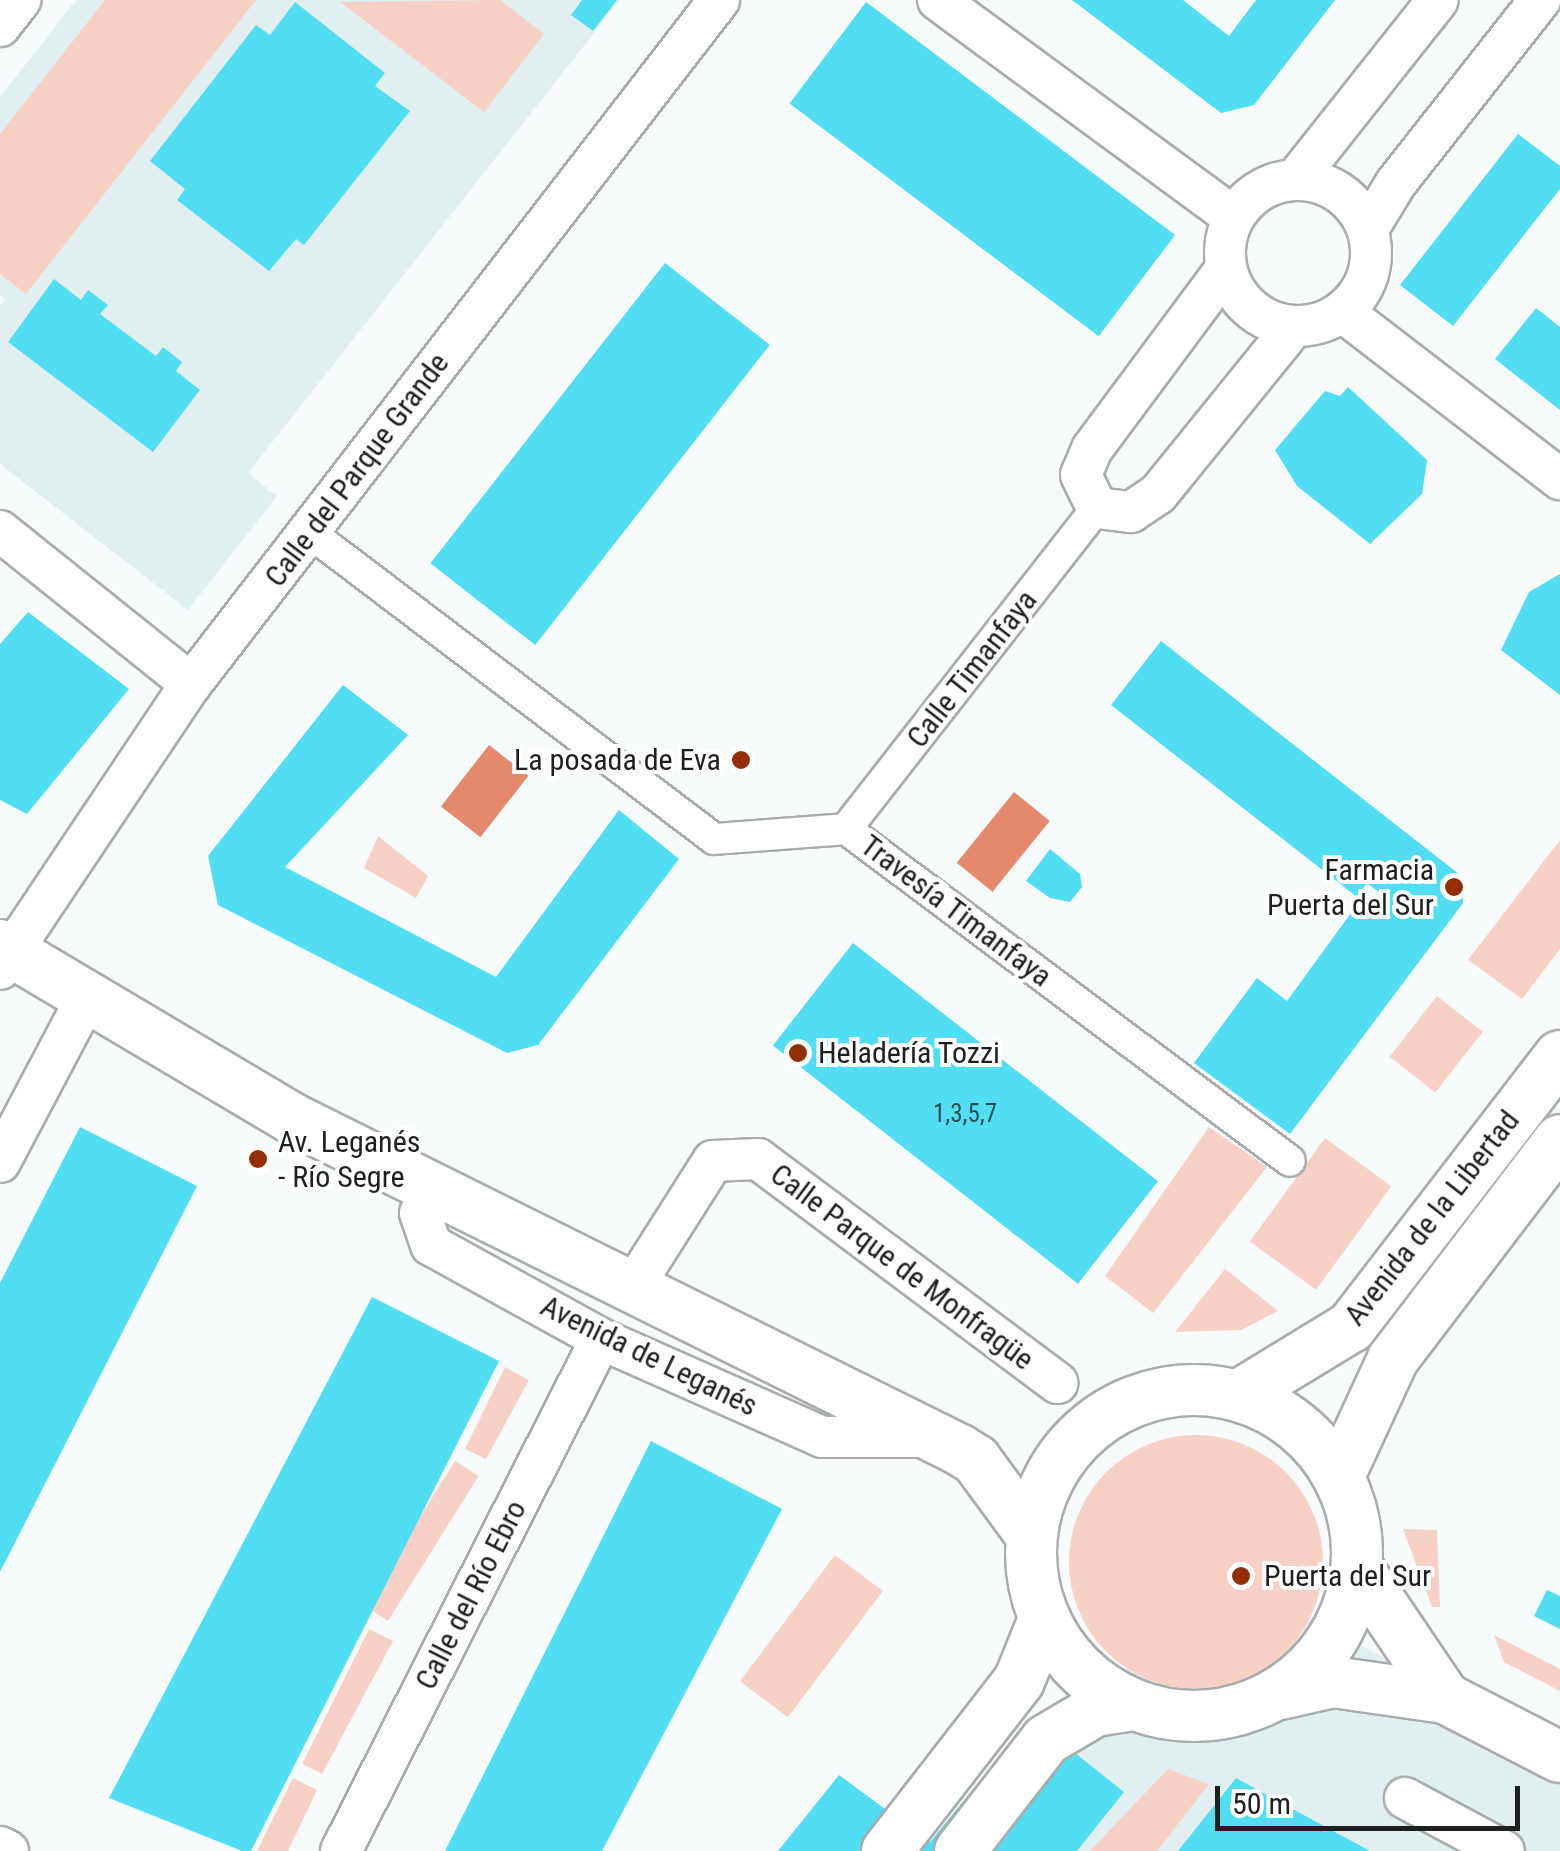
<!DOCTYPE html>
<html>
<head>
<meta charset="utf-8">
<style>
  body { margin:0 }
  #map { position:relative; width:1560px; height:1851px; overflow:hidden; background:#f7fbfc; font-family:"Roboto Condensed",sans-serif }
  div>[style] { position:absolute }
  .built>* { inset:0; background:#e2eff1 }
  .green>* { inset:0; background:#f7d1c6; transform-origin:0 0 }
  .round { border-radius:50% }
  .water>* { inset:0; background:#e5896c; transform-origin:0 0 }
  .building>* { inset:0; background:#52def2; transform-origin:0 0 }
  .roads { filter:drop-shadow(2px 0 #a9acad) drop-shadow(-2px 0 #a9acad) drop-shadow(0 2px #a9acad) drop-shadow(0 -2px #a9acad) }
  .pedestrian>* { height:30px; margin:-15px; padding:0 15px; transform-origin:15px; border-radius:15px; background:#fff }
  .minor>* { height:40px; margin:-20px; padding:0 20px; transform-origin:20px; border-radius:20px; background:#fff }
  .minor>.ring { margin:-20px; padding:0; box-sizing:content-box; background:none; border:40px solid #fff; border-radius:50% }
  .tertiary>* { height:50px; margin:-25px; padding:0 25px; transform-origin:25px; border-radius:25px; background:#fff }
  .tertiary>.ring { margin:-25px; padding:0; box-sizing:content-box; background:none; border:50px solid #fff; border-radius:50% }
  .dots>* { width:28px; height:28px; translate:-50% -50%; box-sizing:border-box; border:5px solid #fff; border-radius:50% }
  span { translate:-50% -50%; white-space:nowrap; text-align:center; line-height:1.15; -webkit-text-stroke:8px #fff; paint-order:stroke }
  .number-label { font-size:25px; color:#2b4f54 }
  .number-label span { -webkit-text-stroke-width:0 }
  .street-label { font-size:30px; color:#1e1f1f }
  .poi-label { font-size:30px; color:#1e1f1f }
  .right { translate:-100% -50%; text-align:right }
  .left { translate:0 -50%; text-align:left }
  .scale { position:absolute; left:1215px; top:1786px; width:305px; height:45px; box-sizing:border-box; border:5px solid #1e1f1f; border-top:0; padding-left:12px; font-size:30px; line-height:35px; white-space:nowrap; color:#1e1f1f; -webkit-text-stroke:8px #fff; paint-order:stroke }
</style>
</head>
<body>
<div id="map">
  <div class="built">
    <i style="clip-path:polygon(76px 0,620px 0,248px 473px,277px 496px,188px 610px,0 464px,0 306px,5px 299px,0 295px,0 97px)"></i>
    <i style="clip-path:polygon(1199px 1559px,1560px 1752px,1560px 1851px,1010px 1851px)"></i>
  </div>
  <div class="green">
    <i style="clip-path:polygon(105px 0,256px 0,26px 294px,0 274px,0 134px)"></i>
    <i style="clip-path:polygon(500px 0,544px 34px,484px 112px,340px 2px)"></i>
    <i style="clip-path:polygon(378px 836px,428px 876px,416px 898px,364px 868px)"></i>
    <i style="clip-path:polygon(1560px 840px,1560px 949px,1522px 999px,1468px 960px)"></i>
    <i style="left:1437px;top:996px;width:58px;height:77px;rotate:38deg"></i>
    <i style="clip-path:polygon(1209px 1127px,1267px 1167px,1153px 1313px,1105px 1276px)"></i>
    <i style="left:1325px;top:1138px;width:82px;height:128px;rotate:36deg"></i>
    <i style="clip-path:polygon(1225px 1269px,1278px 1311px,1241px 1330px,1175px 1332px)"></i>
    <i style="clip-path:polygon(505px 1367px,529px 1380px,486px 1459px,465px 1449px)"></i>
    <i class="round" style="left:1069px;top:1435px;width:254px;height:254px"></i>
    <i style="left:455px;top:1461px;width:28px;height:171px;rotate:32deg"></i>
    <i style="clip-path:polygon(1403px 1529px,1437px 1530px,1440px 1607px,1432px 1607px)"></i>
    <i style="left:835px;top:1555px;width:60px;height:158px;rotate:37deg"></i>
    <i style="clip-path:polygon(369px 1629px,393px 1641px,322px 1774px,302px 1764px)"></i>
    <i style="clip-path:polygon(1494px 1635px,1560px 1669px,1560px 1691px,1504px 1662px)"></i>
    <i style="clip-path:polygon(1168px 1769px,1209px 1784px,1157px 1851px,1090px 1851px)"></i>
    <i style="clip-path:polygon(293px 1778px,317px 1790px,288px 1851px,257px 1851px)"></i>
  </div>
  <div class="water">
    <i style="left:489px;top:745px;width:50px;height:78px;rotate:38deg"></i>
    <i style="left:1014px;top:792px;width:46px;height:91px;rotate:39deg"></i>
  </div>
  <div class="building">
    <i style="clip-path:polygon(582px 0,617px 0,593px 31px,571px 15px)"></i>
    <i style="clip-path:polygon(1072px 0,1183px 0,1229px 36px,1256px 0,1335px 0,1254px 105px,1221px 113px)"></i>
    <i style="clip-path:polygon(295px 2px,385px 73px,375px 86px,410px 111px,304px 245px,296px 239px,269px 271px,177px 200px,185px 189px,150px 161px,256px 25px,270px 35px)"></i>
    <i style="left:866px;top:2px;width:387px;height:127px;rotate:37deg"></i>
    <i style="clip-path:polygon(1518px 134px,1560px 166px,1560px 189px,1453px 326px,1400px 285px)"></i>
    <i style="left:665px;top:263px;width:133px;height:381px;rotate:38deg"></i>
    <i style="clip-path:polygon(54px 279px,81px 300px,88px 290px,108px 305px,100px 314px,156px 356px,163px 347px,182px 362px,176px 371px,200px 390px,153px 452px,8px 342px)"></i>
    <i style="clip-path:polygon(1536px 308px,1560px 327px,1560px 410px,1495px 359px)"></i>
    <i style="clip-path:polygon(1348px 387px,1427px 460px,1422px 494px,1370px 544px,1297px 486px,1275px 450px,1325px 391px,1340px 396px)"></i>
    <i style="clip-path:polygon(1560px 574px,1560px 695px,1501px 650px,1529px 592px)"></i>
    <i style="clip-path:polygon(28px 612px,129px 689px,27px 814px,0 800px,0 644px)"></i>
    <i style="clip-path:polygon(1161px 641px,1464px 878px,1463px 903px,1290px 1134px,1194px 1063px,1257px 978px,1287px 1001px,1356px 906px,1372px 918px,1380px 893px,1367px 883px,1357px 897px,1111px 705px)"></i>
    <i style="clip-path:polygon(343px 685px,408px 735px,285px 867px,496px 977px,619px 810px,679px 859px,538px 1045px,507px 1053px,218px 905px,208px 856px)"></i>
    <i style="clip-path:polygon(1050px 849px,1080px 874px,1082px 887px,1070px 902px,1050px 898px,1026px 881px)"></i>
    <i style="left:853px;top:943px;width:387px;height:130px;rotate:38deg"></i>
    <i style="clip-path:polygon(80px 1127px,197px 1186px,0 1572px,0 1283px)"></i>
    <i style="clip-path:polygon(372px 1297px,499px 1361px,251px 1851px,242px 1851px,109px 1798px)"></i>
    <i style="clip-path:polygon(651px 1441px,782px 1509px,602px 1851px,445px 1851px)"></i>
    <i style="clip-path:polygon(1547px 1590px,1560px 1596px,1560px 1629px,1534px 1616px)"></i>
    <i style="clip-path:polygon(1031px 1718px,1124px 1792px,1077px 1851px,778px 1851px,839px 1775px,930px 1842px)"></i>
    <i style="clip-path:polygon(1236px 1778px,1267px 1795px,1370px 1851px,1178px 1851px)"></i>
  </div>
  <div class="roads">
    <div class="pedestrian">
      <i style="left:309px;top:532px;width:508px;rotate:37.16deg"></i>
      <i style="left:714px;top:839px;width:132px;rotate:-4.3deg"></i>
      <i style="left:846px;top:829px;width:554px;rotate:36.79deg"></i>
      <i style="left:846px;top:829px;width:407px;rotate:-52deg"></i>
    </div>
    <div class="minor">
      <i style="left:938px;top:0;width:366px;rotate:36.3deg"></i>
      <i style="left:0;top:26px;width:33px;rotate:-52deg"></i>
      <i style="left:1296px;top:179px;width:228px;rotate:-51.6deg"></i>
      <i class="ring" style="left:1225px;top:180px;width:106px;height:106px"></i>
      <i style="left:1368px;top:229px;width:54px;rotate:-58.7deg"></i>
      <i style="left:1396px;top:183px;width:233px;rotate:-51.8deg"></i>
      <i style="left:1225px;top:270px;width:223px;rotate:126.6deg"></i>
      <i style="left:1092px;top:449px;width:28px;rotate:113deg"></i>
      <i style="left:1081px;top:475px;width:37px;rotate:64deg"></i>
      <i style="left:1097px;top:508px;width:34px;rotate:7deg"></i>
      <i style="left:1131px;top:512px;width:32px;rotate:-34deg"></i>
      <i style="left:1158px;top:494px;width:215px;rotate:-51deg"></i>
      <i style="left:1343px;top:312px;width:274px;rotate:37.6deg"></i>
      <i style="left:0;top:531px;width:245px;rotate:38.7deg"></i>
      <i style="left:0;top:969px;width:343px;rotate:-56.2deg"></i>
      <i style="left:191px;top:684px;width:864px;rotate:-52.33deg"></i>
      <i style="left:0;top:1162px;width:184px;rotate:-62.2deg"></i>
      <i style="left:433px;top:1189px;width:27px;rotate:118deg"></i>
      <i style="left:420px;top:1213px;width:34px;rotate:71deg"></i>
      <i style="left:431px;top:1245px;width:194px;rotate:28.9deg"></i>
      <i style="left:601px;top:1339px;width:242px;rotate:23.9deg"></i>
      <i style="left:822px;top:1437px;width:109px"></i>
      <i style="left:633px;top:1287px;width:149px;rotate:-57.6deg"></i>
      <i style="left:713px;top:1161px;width:45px;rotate:-2.5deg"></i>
      <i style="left:758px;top:1159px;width:374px;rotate:36.8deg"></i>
      <i style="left:1405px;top:1798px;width:112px;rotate:28.2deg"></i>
      <i style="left:0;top:1847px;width:9px;rotate:27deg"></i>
      <i style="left:341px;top:1851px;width:574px;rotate:-63.08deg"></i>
    </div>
    <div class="tertiary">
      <i style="left:0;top:945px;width:341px;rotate:30.7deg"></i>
      <i style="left:293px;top:1119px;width:745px;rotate:26.39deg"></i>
      <i style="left:960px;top:1450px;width:19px;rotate:32deg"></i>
      <i style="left:976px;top:1460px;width:93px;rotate:53.7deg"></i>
      <i class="ring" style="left:1031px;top:1390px;width:276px;height:276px"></i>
      <i style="left:1239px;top:1395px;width:131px;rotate:-31.3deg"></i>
      <i style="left:1351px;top:1327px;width:342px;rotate:-52.4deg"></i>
      <i style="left:1339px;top:1476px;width:129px;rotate:-65.2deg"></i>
      <i style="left:1393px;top:1359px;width:275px;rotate:-52.7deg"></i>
      <i style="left:1358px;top:1569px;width:156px;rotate:56deg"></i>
      <i style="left:1281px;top:1694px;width:53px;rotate:-13deg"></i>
      <i style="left:1333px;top:1682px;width:113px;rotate:8.1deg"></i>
      <i style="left:1445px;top:1698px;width:129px;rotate:27.2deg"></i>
      <i style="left:887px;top:1851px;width:215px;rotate:-52.2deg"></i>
      <i style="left:1019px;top:1681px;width:67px;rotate:-68deg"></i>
      <i style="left:960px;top:1851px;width:140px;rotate:-52.2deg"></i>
      <i style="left:1046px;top:1740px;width:57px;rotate:-30.6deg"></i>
      <i style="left:1095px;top:1711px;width:37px;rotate:-9deg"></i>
    </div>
  </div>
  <div class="dots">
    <i style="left:741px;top:760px;background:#942e06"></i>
    <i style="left:1454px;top:887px;background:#942e06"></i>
    <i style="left:798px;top:1053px;background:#942e06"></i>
    <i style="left:258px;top:1159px;background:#942e06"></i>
    <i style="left:1241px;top:1576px;background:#942e06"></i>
  </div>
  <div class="number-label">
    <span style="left:965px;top:1114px">1,3,5,7</span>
  </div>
  <div class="street-label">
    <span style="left:357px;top:470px;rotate:-53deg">Calle del Parque Grande</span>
    <span style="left:972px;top:669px;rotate:-52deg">Calle Timanfaya</span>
    <span style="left:956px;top:911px;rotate:37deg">Travesía Timanfaya</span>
    <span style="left:1432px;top:1218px;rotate:-52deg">Avenida de la Libertad</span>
    <span style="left:902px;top:1267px;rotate:37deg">Calle Parque de Monfragüe</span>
    <span style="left:649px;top:1356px;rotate:26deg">Avenida de Leganés</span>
    <span style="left:471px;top:1595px;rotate:-63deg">Calle del Río Ebro</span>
  </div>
  <div class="poi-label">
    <span class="right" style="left:721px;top:760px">La posada de Eva</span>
    <span class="right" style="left:1434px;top:887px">Farmacia<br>Puerta del Sur</span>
    <span class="left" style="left:818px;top:1053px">Heladería Tozzi</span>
    <span class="left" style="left:278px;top:1159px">Av. Leganés<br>- Río Segre</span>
    <span class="left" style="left:1264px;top:1576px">Puerta del Sur</span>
  </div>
  <div class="scale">50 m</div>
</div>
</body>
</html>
